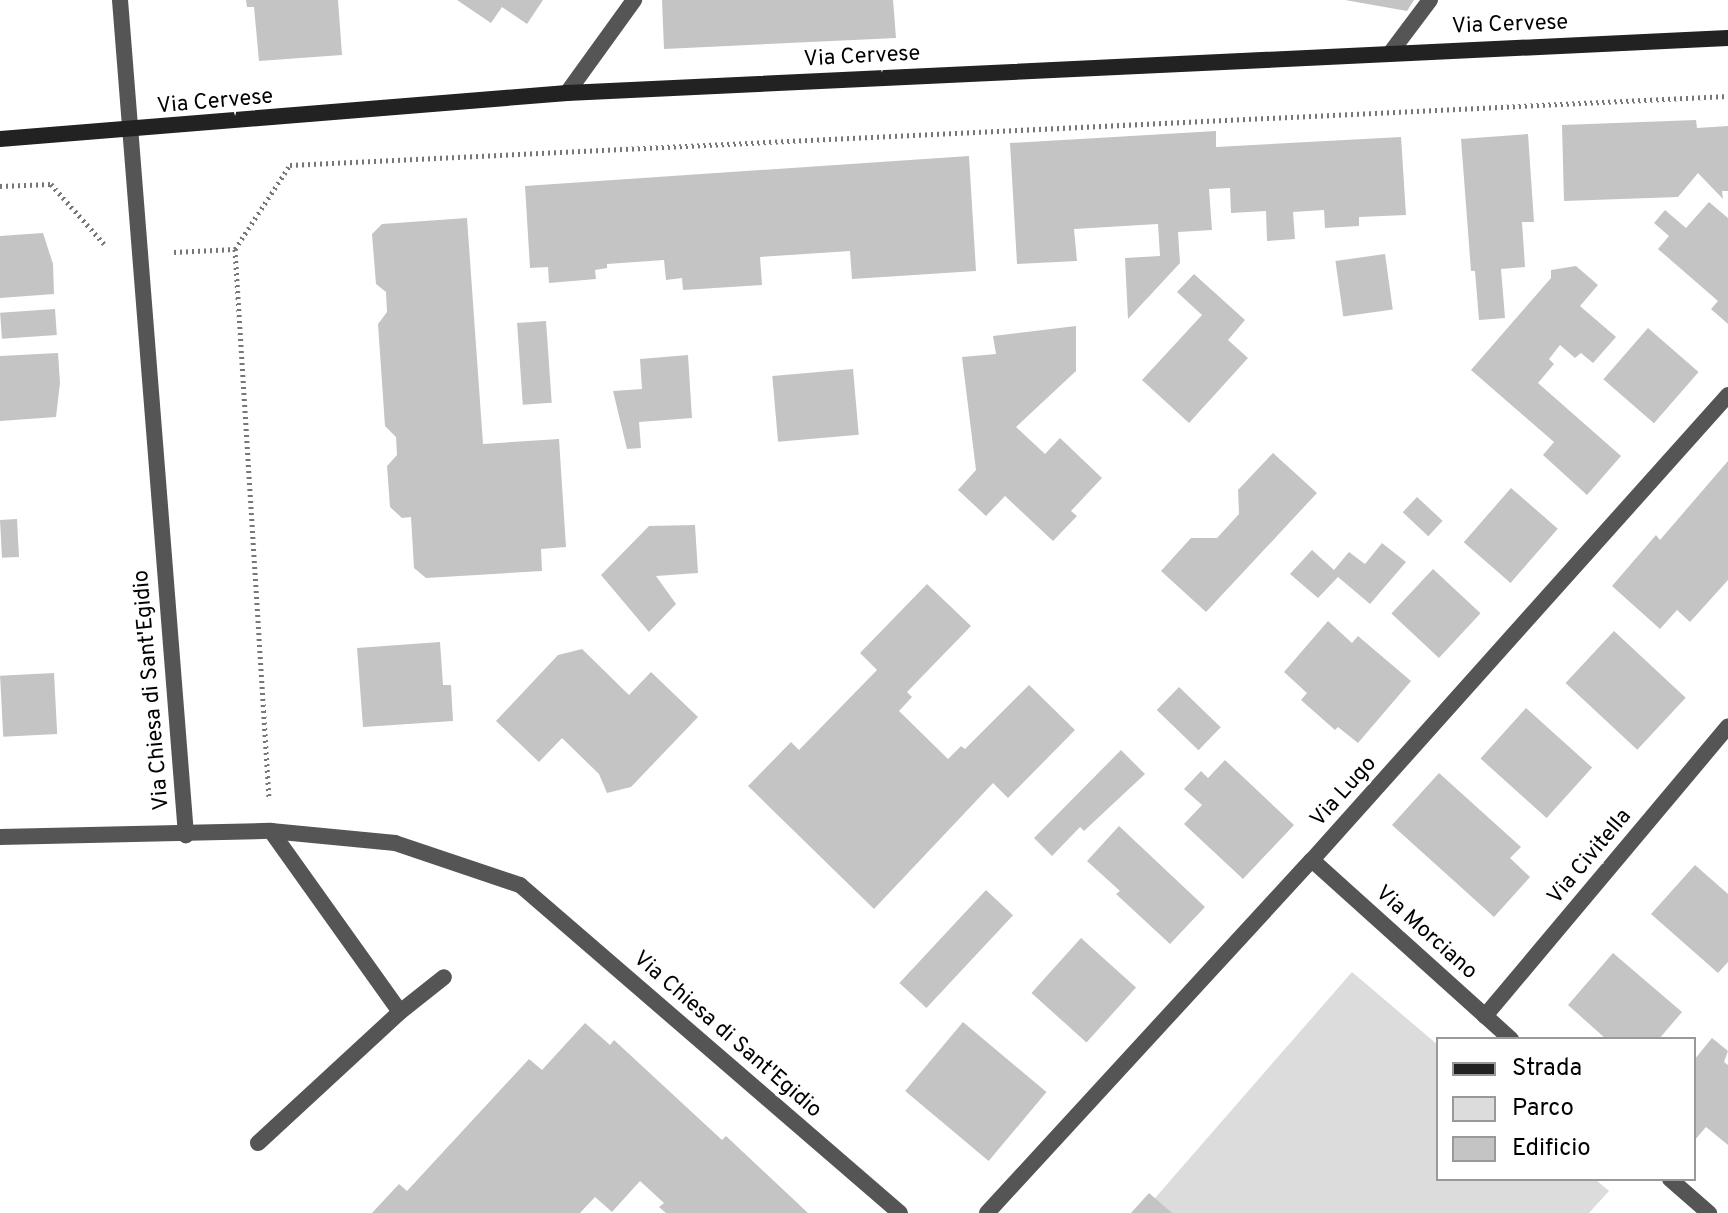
<!DOCTYPE html>
<html>
<head>
<meta charset="utf-8">
<style>
  body { margin:0 }
  #map { position:relative; width:1728px; height:1213px; overflow:hidden; background:#fff; font-family:Overpass,sans-serif }
  div>[style] { position:absolute }
  .green>* { inset:0; background:#dcdcdc }
  .building>* { inset:0; background:#c4c4c4; transform-origin:0 0 }
  .path>* { height:5px; margin-top:-2.5px; transform-origin:0; background:repeating-linear-gradient(90deg,#777 0 2px,transparent 0 6px) }
  .lane>* { height:16px; margin:-8px; padding:0 8px; transform-origin:8px; border-radius:8px; background:#555 }
  .street>* { height:16px; margin:-8px; padding:0 8px; transform-origin:8px; border-radius:8px; background:#555 }
  .secondary>* { height:16px; margin:-8px; padding:0 8px; transform-origin:8px; border-radius:8px; background:#222 }
  span { translate:-50% -50%; white-space:nowrap; text-align:center; line-height:1.15; -webkit-text-stroke:7px #fff; paint-order:stroke }
  .street-label { font-size:22px; color:#000 }
  .legend { position:absolute; left:1436px; top:1037px; width:260px; height:144px; box-sizing:border-box; background:#fff; border:2px solid #999; margin:0; padding:10px 14px; list-style:none; font-size:24px; color:#000 }
  .legend li { display:flex; align-items:center; gap:16px; height:40px }
  .legend b { width:40px; border:2px solid #999 }
</style>
</head>
<body>
<div id="map">
  <div class="green">
    <i style="clip-path:polygon(1352px 972px,1438px 1045px,1438px 1179px,1595px 1179px,1609px 1191px,1589px 1213px,1142px 1213px)"></i>
  </div>
  <div class="building">
    <i style="clip-path:polygon(246px 0,338px 0,342px 55px,259px 61px,254px 7px,247px 7px)"></i>
    <i style="clip-path:polygon(457px 0,543px 0,527px 24px,502px 7px,491px 23px)"></i>
    <i style="clip-path:polygon(662px 0,893px 0,896px 38px,664px 49px)"></i>
    <i style="clip-path:polygon(1345px 0,1414px 0,1407px 11px)"></i>
    <i style="clip-path:polygon(1696px 120px,1697px 128px,1728px 126px,1728px 191px,1722px 191px,1723px 199px,1698px 173px,1678px 197px,1564px 201px,1562px 125px)"></i>
    <i style="clip-path:polygon(1216px 131px,1216px 147px,1401px 137px,1406px 215px,1359px 217px,1359px 226px,1325px 228px,1324px 210px,1293px 212px,1295px 239px,1267px 241px,1266px 211px,1231px 213px,1230px 188px,1209px 189px,1212px 230px,1178px 232px,1180px 263px,1128px 319px,1125px 258px,1160px 256px,1158px 224px,1074px 229px,1077px 261px,1017px 264px,1010px 143px)"></i>
    <i style="clip-path:polygon(1528px 134px,1534px 222px,1522px 222px,1525px 267px,1501px 269px,1505px 318px,1479px 320px,1475px 271px,1471px 271px,1461px 139px)"></i>
    <i style="clip-path:polygon(969px 156px,976px 271px,852px 279px,850px 251px,760px 257px,762px 285px,683px 290px,682px 278px,666px 280px,664px 260px,607px 264px,607px 268px,595px 270px,596px 279px,549px 283px,548px 267px,530px 268px,525px 186px)"></i>
    <i style="clip-path:polygon(1709px 202px,1728px 218px,1728px 324px,1711px 309px,1718px 301px,1658px 249px,1669px 236px,1654px 223px,1665px 210px,1686px 228px)"></i>
    <i style="clip-path:polygon(467px 218px,483px 444px,559px 439px,566px 547px,541px 549px,542px 571px,426px 578px,414px 568px,411px 517px,402px 518px,390px 507px,387px 466px,397px 455px,396px 437px,385px 426px,378px 324px,387px 312px,386px 292px,376px 284px,372px 234px,382px 224px)"></i>
    <i style="clip-path:polygon(43px 233px,53px 264px,54px 294px,0 298px,0 236px)"></i>
    <i style="left:1385px;top:254px;width:56px;height:50px;rotate:82deg"></i>
    <i style="clip-path:polygon(1576px 266px,1598px 285px,1580px 306px,1616px 337px,1593px 363px,1581px 353px,1575px 358px,1560px 345px,1549px 359px,1554px 364px,1538px 383px,1621px 456px,1587px 495px,1543px 455px,1554px 442px,1471px 370px,1551px 278px,1551px 270px)"></i>
    <i style="clip-path:polygon(1194px 274px,1245px 320px,1228px 340px,1248px 358px,1189px 423px,1142px 380px,1202px 315px,1177px 292px)"></i>
    <i style="left:55px;top:309px;width:26px;height:55px;rotate:86deg"></i>
    <i style="left:546px;top:321px;width:82px;height:29px;rotate:86deg"></i>
    <i style="clip-path:polygon(1076px 326px,1076px 371px,1016px 427px,1045px 454px,1060px 438px,1102px 478px,1071px 511px,1077px 516px,1053px 541px,1005px 496px,986px 516px,958px 490px,976px 470px,962px 357px,996px 354px,993px 336px)"></i>
    <i style="left:1648px;top:328px;width:67px;height:68px;rotate:41deg"></i>
    <i style="clip-path:polygon(58px 353px,60px 383px,56px 417px,0 421px,0 356px)"></i>
    <i style="clip-path:polygon(688px 355px,692px 418px,639px 422px,641px 448px,627px 449px,613px 391px,642px 389px,640px 359px)"></i>
    <i style="left:853px;top:369px;width:66px;height:81px;rotate:85deg"></i>
    <i style="clip-path:polygon(1273px 453px,1317px 493px,1206px 612px,1161px 571px,1191px 538px,1217px 538px,1239px 514px,1238px 490px)"></i>
    <i style="clip-path:polygon(1728px 461px,1728px 580px,1690px 622px,1677px 610px,1660px 629px,1612px 586px,1656px 535px,1660px 540px)"></i>
    <i style="left:1511px;top:488px;width:62px;height:72px;rotate:41deg"></i>
    <i style="left:1417px;top:497px;width:35px;height:21px;rotate:43deg"></i>
    <i style="left:17px;top:519px;width:38px;height:17px;rotate:87deg"></i>
    <i style="clip-path:polygon(695px 525px,698px 573px,656px 576px,676px 604px,649px 632px,601px 575px,649px 526px)"></i>
    <i style="clip-path:polygon(1382px 543px,1406px 562px,1370px 604px,1338px 577px,1318px 598px,1290px 574px,1312px 550px,1334px 570px,1349px 552px,1365px 564px)"></i>
    <i style="left:1433px;top:569px;width:65px;height:61px;rotate:43deg"></i>
    <i style="clip-path:polygon(927px 584px,971px 626px,907px 692px,912px 697px,899px 711px,948px 759px,961px 746px,965px 749px,1029px 685px,1075px 730px,1008px 798px,993px 783px,874px 909px,748px 786px,791px 742px,799px 750px,877px 670px,860px 653px)"></i>
    <i style="clip-path:polygon(1328px 621px,1352px 643px,1358px 636px,1411px 681px,1358px 743px,1338px 727px,1335px 730px,1301px 700px,1307px 693px,1284px 672px)"></i>
    <i style="left:1614px;top:631px;width:98px;height:71px;rotate:43deg"></i>
    <i style="clip-path:polygon(440px 642px,443px 685px,451px 685px,453px 721px,363px 727px,357px 648px)"></i>
    <i style="clip-path:polygon(582px 649px,629px 695px,651px 672px,698px 717px,631px 787px,607px 793px,599px 774px,562px 738px,539px 762px,496px 721px,558px 655px)"></i>
    <i style="left:54px;top:673px;width:61px;height:54px;rotate:87deg"></i>
    <i style="left:1179px;top:687px;width:58px;height:32px;rotate:44deg"></i>
    <i style="left:1526px;top:708px;width:89px;height:68px;rotate:42deg"></i>
    <i style="clip-path:polygon(1121px 750px,1145px 774px,1084px 831px,1080px 827px,1052px 856px,1034px 838px)"></i>
    <i style="clip-path:polygon(1225px 760px,1294px 825px,1243px 879px,1184px 824px,1202px 805px,1184px 789px,1201px 771px,1208px 778px)"></i>
    <i style="clip-path:polygon(1439px 773px,1521px 847px,1510px 858px,1530px 877px,1494px 917px,1392px 825px)"></i>
    <i style="clip-path:polygon(1119px 826px,1205px 907px,1170px 944px,1116px 894px,1120px 891px,1087px 861px)"></i>
    <i style="clip-path:polygon(1695px 865px,1728px 894px,1728px 962px,1718px 973px,1651px 914px)"></i>
    <i style="left:986px;top:890px;width:37px;height:127px;rotate:43deg"></i>
    <i style="left:1081px;top:938px;width:74px;height:74px;rotate:42deg"></i>
    <i style="clip-path:polygon(1613px 953px,1682px 1012px,1659px 1039px,1606px 1039px,1568px 1005px)"></i>
    <i style="left:963px;top:1022px;width:109px;height:90px;rotate:40deg"></i>
    <i style="clip-path:polygon(585px 1023px,610px 1045px,614px 1040px,722px 1140px,726px 1136px,808px 1213px,666px 1213px,659px 1207px,664px 1203px,640px 1181px,612px 1212px,595px 1197px,580px 1213px,372px 1213px,399px 1184px,407px 1191px,529px 1059px,542px 1070px)"></i>
    <i style="clip-path:polygon(1712px 1038px,1728px 1051px,1724px 1062px,1728px 1065px,1728px 1145px,1706px 1127px,1694px 1141px,1694px 1060px)"></i>
    <i style="clip-path:polygon(1149px 1193px,1172px 1213px,1131px 1213px)"></i>
  </div>
  <div class="path">
    <i style="left:0;top:186px;width:51px;rotate:-2.2deg"></i>
    <i style="left:51px;top:184px;width:80px;rotate:48.5deg"></i>
    <i style="left:235px;top:249px;width:551px;rotate:86.46deg"></i>
    <i style="left:174px;top:252px;width:61px;rotate:-2.8deg"></i>
    <i style="left:235px;top:249px;width:100px;rotate:-56.8deg"></i>
    <i style="left:290px;top:165px;width:1440px;rotate:-2.75deg"></i>
  </div>
  <div class="lane">
    <i style="left:271px;top:831px;width:222px;rotate:54.5deg"></i>
    <i style="left:258px;top:1143px;width:193px;rotate:-42.7deg"></i>
    <i style="left:400px;top:1012px;width:56px;rotate:-38.5deg"></i>
  </div>
  <div class="street">
    <i style="left:120px;top:0;width:838px;rotate:85.48deg"></i>
    <i style="left:1391px;top:52px;width:65px;rotate:-53.1deg"></i>
    <i style="left:567px;top:93px;width:115px;rotate:-54.2deg"></i>
    <i style="left:0;top:837px;width:271px;rotate:-1.3deg"></i>
    <i style="left:271px;top:831px;width:125px;rotate:5.5deg"></i>
    <i style="left:395px;top:843px;width:132px;rotate:18.6deg"></i>
    <i style="left:520px;top:885px;width:502px;rotate:40.8deg"></i>
    <i style="left:1312px;top:860px;width:268px;rotate:42deg"></i>
    <i style="left:1485px;top:1016px;width:378px;rotate:-50deg"></i>
    <i style="left:1670px;top:1179px;width:52px;rotate:41.1deg"></i>
    <i style="left:987px;top:1213px;width:480px;rotate:-47.4deg"></i>
    <i style="left:1312px;top:860px;width:624px;rotate:-48.18deg"></i>
  </div>
  <div class="secondary">
    <i style="left:0;top:139px;width:569px;rotate:-4.64deg"></i>
    <i style="left:567px;top:93px;width:1162px;rotate:-2.71deg"></i>
  </div>
  <div class="street-label">
    <span style="left:1510px;top:25px;rotate:-2deg">Via Cervese</span>
    <span style="left:862px;top:57px;rotate:-3deg">Via Cervese</span>
    <span style="left:215px;top:102px;rotate:-5deg">Via Cervese</span>
    <span style="left:152px;top:690px;rotate:-95deg">Via Chiesa di Sant'Egidio</span>
    <span style="left:1344px;top:792px;rotate:-48deg">Via Lugo</span>
    <span style="left:1590px;top:857px;rotate:-50deg">Via Civitella</span>
    <span style="left:1426px;top:933px;rotate:42deg">Via Morciano</span>
    <span style="left:727px;top:1035px;rotate:41deg">Via Chiesa di Sant'Egidio</span>
  </div>
  <ul class="legend">
  <li><b style="height:10px;background:#222"></b>Strada</li>
  <li><b style="height:22px;background:#dcdcdc"></b>Parco</li>
  <li><b style="height:22px;background:#c4c4c4"></b>Edificio</li>
  </ul>
</div>
</body>
</html>
